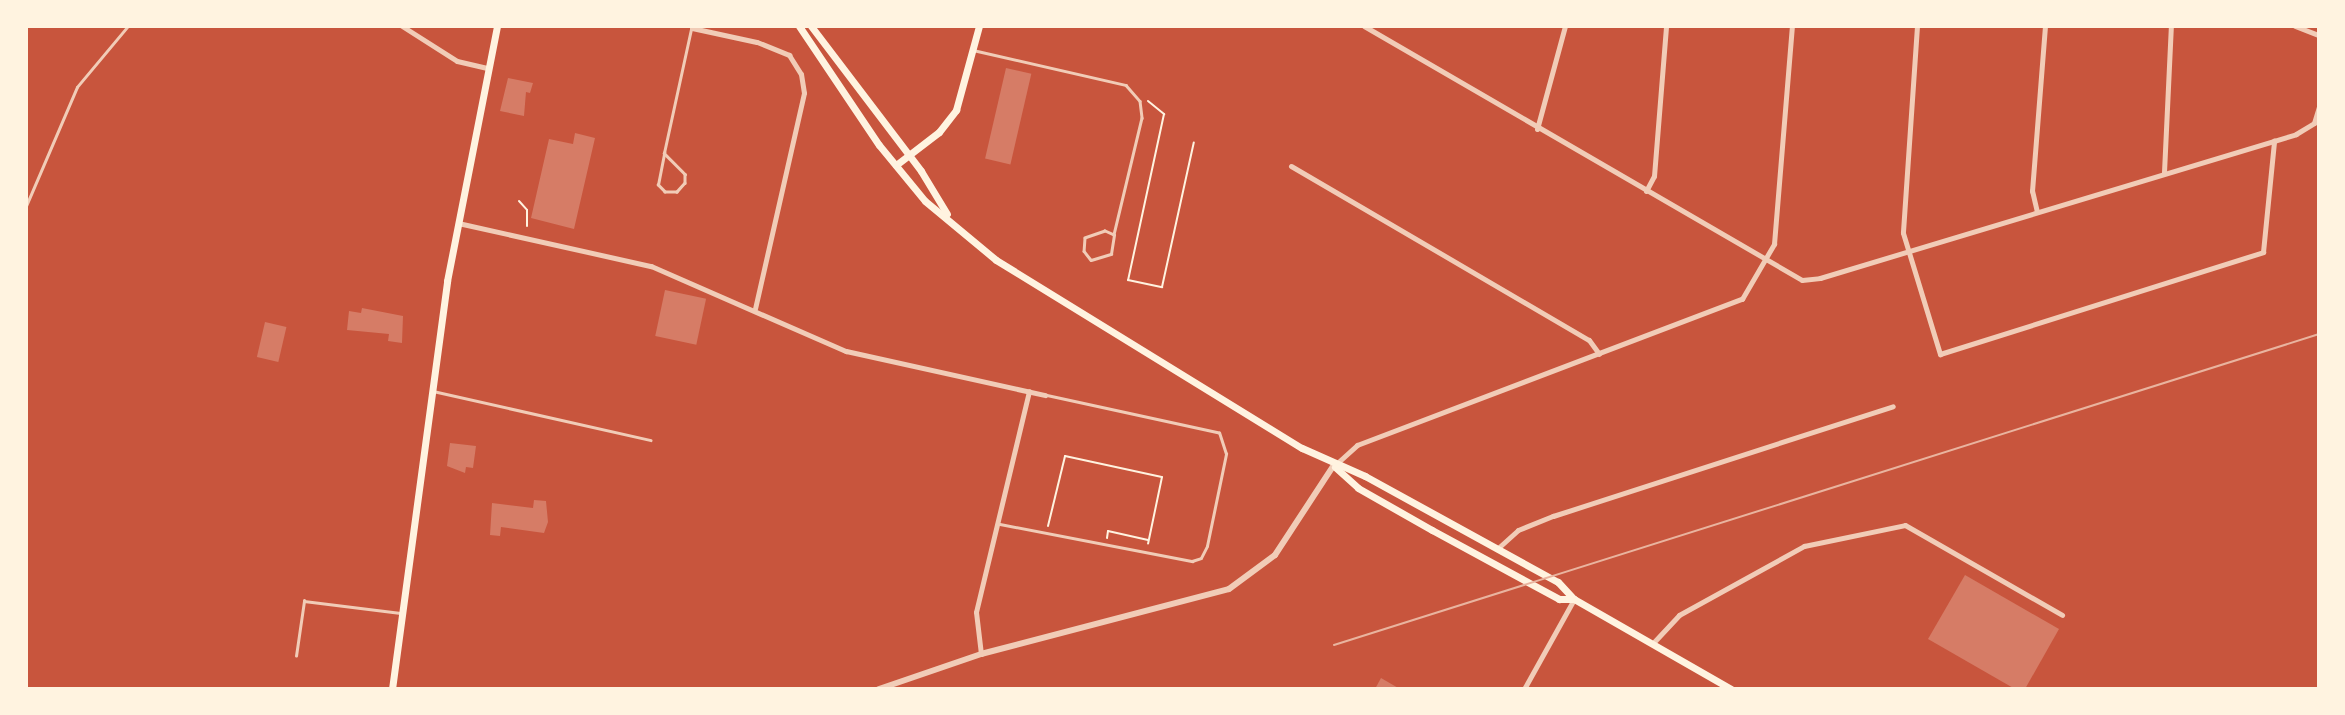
<!DOCTYPE html>
<html>
<head>
<meta charset="utf-8">
<style>
  body { margin:0 }
  #map { position:relative; width:2345px; height:715px; overflow:hidden; background:#c8553d; font-family:"Noto Sans",sans-serif }
  div>[style] { position:absolute }
  .building>* { inset:0; background:#d67c66; transform-origin:0 0 }
  .path>* { height:2px; margin:-1px; padding:0 1px; transform-origin:1px; border-radius:1px; background:#fff3e0 }
  .service>* { height:2.5px; margin:-1.25px; padding:0 1.25px; transform-origin:1.25px; border-radius:1.25px; background:#f1ccb7 }
  .minor>* { height:5px; margin:-2.5px; padding:0 2.5px; transform-origin:2.5px; border-radius:2.5px; background:#f1ccb7 }
  .tertiary>* { height:6px; margin:-3px; padding:0 3px; transform-origin:3px; border-radius:3px; background:#f1ccb7 }
  .secondary>* { height:7px; margin:-3.5px; padding:0 3.5px; transform-origin:3.5px; border-radius:3.5px; background:#fff3e0 }
  .tram>* { height:2px; margin:-1px; padding:0 1px; transform-origin:1px; border-radius:1px; background:#e9b49f }
  span { translate:-50% -50%; white-space:nowrap; text-align:center; line-height:1.15; -webkit-text-stroke:5px #fff3e0; paint-order:stroke }
  .frame { position:absolute; inset:0; border:28px solid #fff3e0; pointer-events:none }
</style>
</head>
<body>
<div id="map">
  <div class="building">
    <i style="left:1006px;top:68px;width:26px;height:93px;rotate:13deg"></i>
    <i style="clip-path:polygon(508px 78px,533px 83px,530px 93px,526px 92px,524px 116px,500px 111px)"></i>
    <i style="clip-path:polygon(575px 133px,595px 138px,574px 229px,531px 218px,549px 139px,573px 144px)"></i>
    <i style="left:665px;top:290px;width:42px;height:47px;rotate:12deg"></i>
    <i style="clip-path:polygon(362px 308px,403px 316px,402px 343px,388px 341px,389px 334px,347px 330px,349px 311px,361px 313px)"></i>
    <i style="left:265px;top:322px;width:22px;height:36px;rotate:13deg"></i>
    <i style="clip-path:polygon(450px 443px,476px 446px,473px 468px,466px 467px,465px 473px,447px 466px)"></i>
    <i style="clip-path:polygon(534px 500px,546px 501px,548px 522px,544px 533px,501px 527px,500px 536px,490px 535px,492px 503px,533px 508px)"></i>
    <i style="clip-path:polygon(1965px 575px,2059px 629px,2025px 689px,2015px 689px,1928px 639px)"></i>
    <i style="clip-path:polygon(1381px 678px,1400px 689px,1375px 689px)"></i>
  </div>
  <div class="path">
    <i style="left:1148px;top:101px;width:21px;rotate:39deg"></i>
    <i style="left:1164px;top:114px;width:170px;rotate:102.2deg"></i>
    <i style="left:1128px;top:280px;width:35px;rotate:12deg"></i>
    <i style="left:1162px;top:287px;width:148px;rotate:-77.6deg"></i>
    <i style="left:519px;top:201px;width:12px;rotate:48deg"></i>
    <i style="left:527px;top:210px;width:16px;rotate:90deg"></i>
    <i style="left:1048px;top:526px;width:72px;rotate:-76.3deg"></i>
    <i style="left:1065px;top:456px;width:99px;rotate:12.2deg"></i>
    <i style="left:1162px;top:477px;width:68px;rotate:101.8deg"></i>
    <i style="left:1107px;top:538px;width:7px;rotate:-82deg"></i>
    <i style="left:1108px;top:531px;width:41px;rotate:12.7deg"></i>
  </div>
  <div class="service">
    <i style="left:973px;top:50px;width:157px;rotate:12.9deg"></i>
    <i style="left:1126px;top:85px;width:21px;rotate:49deg"></i>
    <i style="left:1140px;top:101px;width:17px;rotate:83deg"></i>
    <i style="left:1142px;top:118px;width:120px;rotate:103.5deg"></i>
    <i style="left:1114px;top:235px;width:10px;rotate:-156deg"></i>
    <i style="left:1105px;top:231px;width:21px;rotate:161deg"></i>
    <i style="left:1085px;top:238px;width:13px;rotate:94deg"></i>
    <i style="left:1084px;top:251px;width:11px;rotate:52deg"></i>
    <i style="left:1091px;top:260px;width:21px;rotate:-17deg"></i>
    <i style="left:1111px;top:254px;width:19px;rotate:-81deg"></i>
    <i style="left:664px;top:153px;width:30px;rotate:45deg"></i>
    <i style="left:685px;top:174px;width:9px;rotate:90deg"></i>
    <i style="left:685px;top:183px;width:12px;rotate:132deg"></i>
    <i style="left:677px;top:192px;width:12px;rotate:180deg"></i>
    <i style="left:665px;top:192px;width:10px;rotate:-135deg"></i>
    <i style="left:658px;top:185px;width:33px;rotate:-79deg"></i>
    <i style="left:664px;top:153px;width:127px;rotate:-77.7deg"></i>
    <i style="left:26px;top:206px;width:129px;rotate:-66.8deg"></i>
    <i style="left:77px;top:87px;width:80px;rotate:-50.1deg"></i>
    <i style="left:433px;top:391px;width:223px;rotate:12.7deg"></i>
    <i style="left:1000px;top:524px;width:196px;rotate:10.9deg"></i>
    <i style="left:1192px;top:561px;width:9px;rotate:-18deg"></i>
    <i style="left:1201px;top:558px;width:13px;rotate:-63deg"></i>
    <i style="left:1207px;top:546px;width:94px;rotate:-78.3deg"></i>
    <i style="left:1226px;top:454px;width:22px;rotate:-108deg"></i>
    <i style="left:1219px;top:433px;width:178px;rotate:-167.7deg"></i>
    <i style="left:296px;top:656px;width:56px;rotate:-81.7deg"></i>
    <i style="left:304px;top:601px;width:97px;rotate:7.1deg"></i>
  </div>
  <div class="minor">
    <i style="left:402px;top:26px;width:65px;rotate:32.5deg"></i>
    <i style="left:457px;top:61px;width:32px;rotate:13deg"></i>
    <i style="left:1364px;top:26px;width:506px;rotate:30.11deg"></i>
    <i style="left:1802px;top:280px;width:18px;rotate:-6deg"></i>
    <i style="left:1820px;top:278px;width:497px;rotate:-16.8deg"></i>
    <i style="left:2296px;top:134px;width:21px;rotate:-31deg"></i>
    <i style="left:2314px;top:123px;width:17px;rotate:-73deg"></i>
    <i style="left:1917px;top:26px;width:207px;rotate:93.9deg"></i>
    <i style="left:1903px;top:233px;width:127px;rotate:73deg"></i>
    <i style="left:1940px;top:354px;width:339px;rotate:-17.5deg"></i>
    <i style="left:2263px;top:252px;width:112px;rotate:-84.3deg"></i>
    <i style="left:2295px;top:26px;width:26px;rotate:21deg"></i>
    <i style="left:692px;top:28px;width:66px;rotate:12.2deg"></i>
    <i style="left:757px;top:42px;width:35px;rotate:22deg"></i>
    <i style="left:789px;top:55px;width:22px;rotate:58deg"></i>
    <i style="left:801px;top:74px;width:19px;rotate:81deg"></i>
    <i style="left:804px;top:93px;width:221px;rotate:102.8deg"></i>
    <i style="left:1537px;top:129px;width:107px;rotate:-74.8deg"></i>
    <i style="left:1291px;top:166px;width:345px;rotate:30.3deg"></i>
    <i style="left:1589px;top:340px;width:17px;rotate:54deg"></i>
    <i style="left:2164px;top:172px;width:146px;rotate:-87.3deg"></i>
    <i style="left:1646px;top:191px;width:17px;rotate:-62deg"></i>
    <i style="left:1654px;top:176px;width:150px;rotate:-85.4deg"></i>
    <i style="left:2037px;top:212px;width:22px;rotate:-103deg"></i>
    <i style="left:2032px;top:191px;width:166px;rotate:-85.5deg"></i>
    <i style="left:458px;top:223px;width:198px;rotate:12.6deg"></i>
    <i style="left:651px;top:266px;width:213px;rotate:23.6deg"></i>
    <i style="left:846px;top:351px;width:204px;rotate:12.5deg"></i>
    <i style="left:1335px;top:465px;width:30px;rotate:-42deg"></i>
    <i style="left:1357px;top:445px;width:412px;rotate:-20.8deg"></i>
    <i style="left:1742px;top:299px;width:64px;rotate:-59.8deg"></i>
    <i style="left:1774px;top:244px;width:219px;rotate:-85.3deg"></i>
    <i style="left:1497px;top:549px;width:28px;rotate:-42deg"></i>
    <i style="left:1518px;top:530px;width:38px;rotate:-22deg"></i>
    <i style="left:1553px;top:516px;width:357px;rotate:-17.9deg"></i>
    <i style="left:1653px;top:643px;width:38px;rotate:-47deg"></i>
    <i style="left:1679px;top:615px;width:143px;rotate:-28.9deg"></i>
    <i style="left:1804px;top:546px;width:103px;rotate:-11.7deg"></i>
    <i style="left:1905px;top:525px;width:181px;rotate:29.8deg"></i>
    <i style="left:981px;top:654px;width:42px;rotate:-96.8deg"></i>
    <i style="left:976px;top:612px;width:227px;rotate:-76.5deg"></i>
    <i style="left:1524px;top:689px;width:103px;rotate:-60.9deg"></i>
  </div>
  <div class="tertiary">
    <i style="left:879px;top:689px;width:108px;rotate:-18.9deg"></i>
    <i style="left:981px;top:654px;width:256px;rotate:-14.7deg"></i>
    <i style="left:1229px;top:589px;width:57px;rotate:-36.5deg"></i>
    <i style="left:1275px;top:555px;width:108px;rotate:-56.8deg"></i>
  </div>
  <div class="secondary">
    <i style="left:799px;top:26px;width:143px;rotate:56.1deg"></i>
    <i style="left:879px;top:145px;width:72px;rotate:50.6deg"></i>
    <i style="left:925px;top:201px;width:92px;rotate:39.7deg"></i>
    <i style="left:996px;top:260px;width:359px;rotate:31.6deg"></i>
    <i style="left:1302px;top:448px;width:69px;rotate:24deg"></i>
    <i style="left:1365px;top:476px;width:220px;rotate:28.8deg"></i>
    <i style="left:1558px;top:582px;width:23px;rotate:47deg"></i>
    <i style="left:1574px;top:599px;width:181px;rotate:29.8deg"></i>
    <i style="left:811px;top:26px;width:182px;rotate:52.8deg"></i>
    <i style="left:921px;top:171px;width:50px;rotate:58.8deg"></i>
    <i style="left:896px;top:165px;width:54px;rotate:-37.5deg"></i>
    <i style="left:939px;top:132px;width:28px;rotate:-52deg"></i>
    <i style="left:956px;top:110px;width:87px;rotate:-74.7deg"></i>
    <i style="left:1335px;top:467px;width:31px;rotate:42deg"></i>
    <i style="left:1358px;top:488px;width:85px;rotate:29.6deg"></i>
    <i style="left:1432px;top:530px;width:145px;rotate:28.5deg"></i>
    <i style="left:1559px;top:599px;width:15px"></i>
    <i style="left:392px;top:689px;width:412px;rotate:-82.3deg"></i>
    <i style="left:447px;top:281px;width:260px;rotate:-78.9deg"></i>
  </div>
  <div class="tram">
    <i style="left:1334px;top:645px;width:1033px;rotate:-17.52deg"></i>
  </div>
  <div class="frame"></div>
</div>
</body>
</html>
